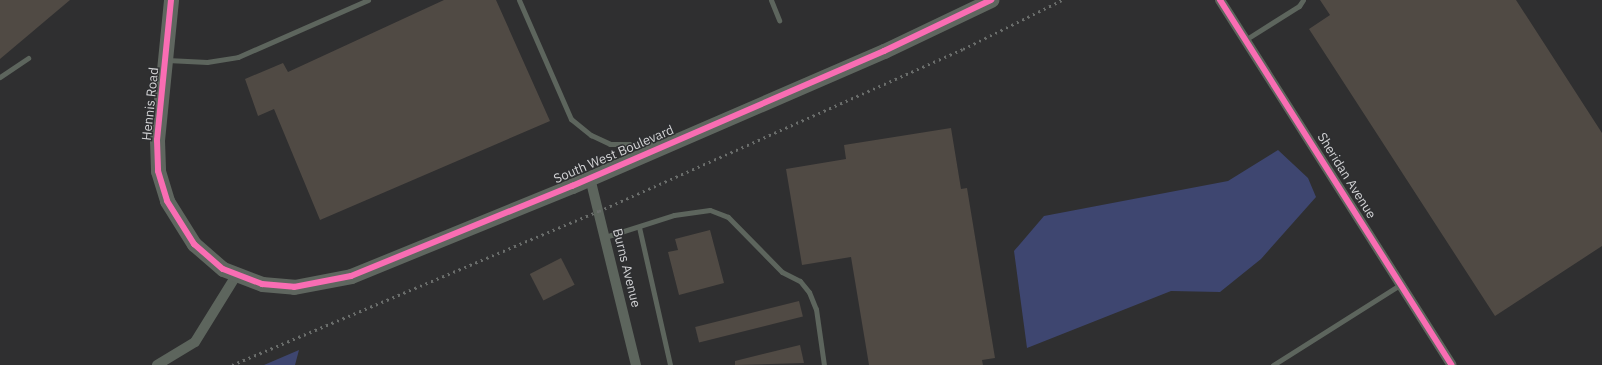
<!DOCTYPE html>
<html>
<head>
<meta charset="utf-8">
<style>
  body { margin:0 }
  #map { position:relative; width:1602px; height:365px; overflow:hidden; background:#2f2f30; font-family:"IBM Plex Sans",sans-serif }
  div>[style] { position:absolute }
  .green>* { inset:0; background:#3e4670 }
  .building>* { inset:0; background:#504a44; transform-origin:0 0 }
  .lane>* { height:5px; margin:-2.5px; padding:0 2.5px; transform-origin:2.5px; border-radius:2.5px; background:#5d655d }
  .street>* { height:10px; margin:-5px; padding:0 5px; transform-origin:5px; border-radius:5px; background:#5d655d }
  .secondary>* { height:15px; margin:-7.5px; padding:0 7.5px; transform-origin:7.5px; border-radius:7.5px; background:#5f665f }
  .rail>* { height:3px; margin-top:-1.5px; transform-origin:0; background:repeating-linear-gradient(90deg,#6a6d6b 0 2px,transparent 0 6px) }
  .cycleway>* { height:6px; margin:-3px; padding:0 3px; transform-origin:3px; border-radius:3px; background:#f96db3 }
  span { translate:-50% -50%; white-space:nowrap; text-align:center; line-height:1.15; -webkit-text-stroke:3px #2e2f31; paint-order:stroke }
  .street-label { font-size:13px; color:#d2d2d4 }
</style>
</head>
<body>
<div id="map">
  <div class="green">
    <i style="clip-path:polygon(1278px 150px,1308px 178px,1316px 197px,1261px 259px,1220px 292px,1171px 291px,1027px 348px,1014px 251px,1044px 216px,1228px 181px)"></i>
    <i style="clip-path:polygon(299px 350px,295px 365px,264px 365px)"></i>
  </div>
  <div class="building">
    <i style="clip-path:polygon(0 0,70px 0,0 59px)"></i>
    <i style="clip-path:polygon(444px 0,496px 0,550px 121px,320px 220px,274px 109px,258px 116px,245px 79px,283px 63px,288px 72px)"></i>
    <i style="clip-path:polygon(1320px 0,1516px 0,1602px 133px,1602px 246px,1495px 316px,1309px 29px,1330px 15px)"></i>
    <i style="clip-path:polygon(951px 128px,961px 189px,967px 188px,995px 358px,982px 360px,983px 365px,869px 365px,851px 257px,802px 265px,786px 169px,846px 159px,844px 145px)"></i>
    <i style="clip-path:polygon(710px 230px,724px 283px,679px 295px,668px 252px,678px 250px,675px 239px)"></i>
    <i style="left:561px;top:258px;width:30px;height:35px;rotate:63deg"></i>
    <i style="left:799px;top:301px;width:16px;height:107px;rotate:76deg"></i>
    <i style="clip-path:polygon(800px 345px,804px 363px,735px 365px,735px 361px)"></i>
  </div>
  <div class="lane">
    <i style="left:519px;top:0;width:130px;rotate:66.4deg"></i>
    <i style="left:571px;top:119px;width:26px;rotate:39deg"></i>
    <i style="left:591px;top:135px;width:21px;rotate:25deg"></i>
    <i style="left:610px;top:144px;width:46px"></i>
    <i style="left:771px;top:0;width:22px;rotate:68deg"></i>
    <i style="left:1245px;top:40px;width:64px;rotate:-32.2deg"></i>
    <i style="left:1299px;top:6px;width:7px;rotate:-56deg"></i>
    <i style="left:167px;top:60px;width:40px;rotate:2.9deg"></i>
    <i style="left:207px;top:62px;width:31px;rotate:-9deg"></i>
    <i style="left:238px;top:57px;width:142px;rotate:-23.7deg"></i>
    <i style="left:0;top:77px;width:34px;rotate:-34deg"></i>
    <i style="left:639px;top:227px;width:141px;rotate:77.3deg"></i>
    <i style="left:605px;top:237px;width:72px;rotate:-17.7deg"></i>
    <i style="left:674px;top:215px;width:36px;rotate:-8deg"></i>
    <i style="left:710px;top:210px;width:19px;rotate:21deg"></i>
    <i style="left:728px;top:217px;width:77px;rotate:45.5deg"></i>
    <i style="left:782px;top:272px;width:20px;rotate:27deg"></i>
    <i style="left:800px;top:281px;width:14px;rotate:51deg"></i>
    <i style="left:809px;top:292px;width:18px;rotate:68deg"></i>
    <i style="left:816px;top:309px;width:57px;rotate:81.9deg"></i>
    <i style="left:1273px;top:365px;width:151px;rotate:-32.3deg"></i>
  </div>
  <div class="street">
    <i style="left:1220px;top:0;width:432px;rotate:57.6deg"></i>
    <i style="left:590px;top:178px;width:193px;rotate:76.2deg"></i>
    <i style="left:157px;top:365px;width:44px;rotate:-31.2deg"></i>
    <i style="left:195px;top:342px;width:78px;rotate:-58.2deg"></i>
  </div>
  <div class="secondary">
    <i style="left:171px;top:0;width:141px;rotate:95.7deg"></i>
    <i style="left:157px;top:140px;width:31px;rotate:88deg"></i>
    <i style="left:158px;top:171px;width:31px;rotate:73deg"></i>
    <i style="left:167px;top:201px;width:51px;rotate:57.9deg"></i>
    <i style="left:194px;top:244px;width:38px;rotate:41deg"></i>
    <i style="left:223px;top:269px;width:42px;rotate:21deg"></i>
    <i style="left:262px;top:284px;width:32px;rotate:5deg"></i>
    <i style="left:294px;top:287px;width:58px;rotate:-10.9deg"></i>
    <i style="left:351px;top:276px;width:239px;rotate:-22.2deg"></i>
    <i style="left:572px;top:186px;width:340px;rotate:-23.4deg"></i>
    <i style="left:884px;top:51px;width:119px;rotate:-25.5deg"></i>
  </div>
  <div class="rail">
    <i style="left:232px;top:365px;width:398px;rotate:-22.8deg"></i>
    <i style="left:599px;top:211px;width:398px;rotate:-24deg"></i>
    <i style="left:963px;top:49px;width:110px;rotate:-26.3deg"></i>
  </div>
  <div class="cycleway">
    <i style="left:171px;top:0;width:141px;rotate:95.7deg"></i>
    <i style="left:157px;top:140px;width:31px;rotate:88deg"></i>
    <i style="left:158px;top:171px;width:31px;rotate:73deg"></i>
    <i style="left:167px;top:201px;width:51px;rotate:57.9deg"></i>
    <i style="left:194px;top:244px;width:38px;rotate:41deg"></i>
    <i style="left:223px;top:269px;width:42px;rotate:21deg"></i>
    <i style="left:262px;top:284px;width:32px;rotate:5deg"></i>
    <i style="left:294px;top:287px;width:58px;rotate:-10.9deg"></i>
    <i style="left:351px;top:276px;width:239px;rotate:-22.2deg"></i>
    <i style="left:572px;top:186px;width:340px;rotate:-23.4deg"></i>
    <i style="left:884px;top:51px;width:119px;rotate:-25.5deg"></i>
    <i style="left:1220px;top:0;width:432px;rotate:57.6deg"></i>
  </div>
  <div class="street-label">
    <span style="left:151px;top:104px;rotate:-84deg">Hennis Road</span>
    <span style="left:614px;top:155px;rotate:-23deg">South West Boulevard</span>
    <span style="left:1346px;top:176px;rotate:58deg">Sheridan Avenue</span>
    <span style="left:626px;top:268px;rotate:76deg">Burns Avenue</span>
  </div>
</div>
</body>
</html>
